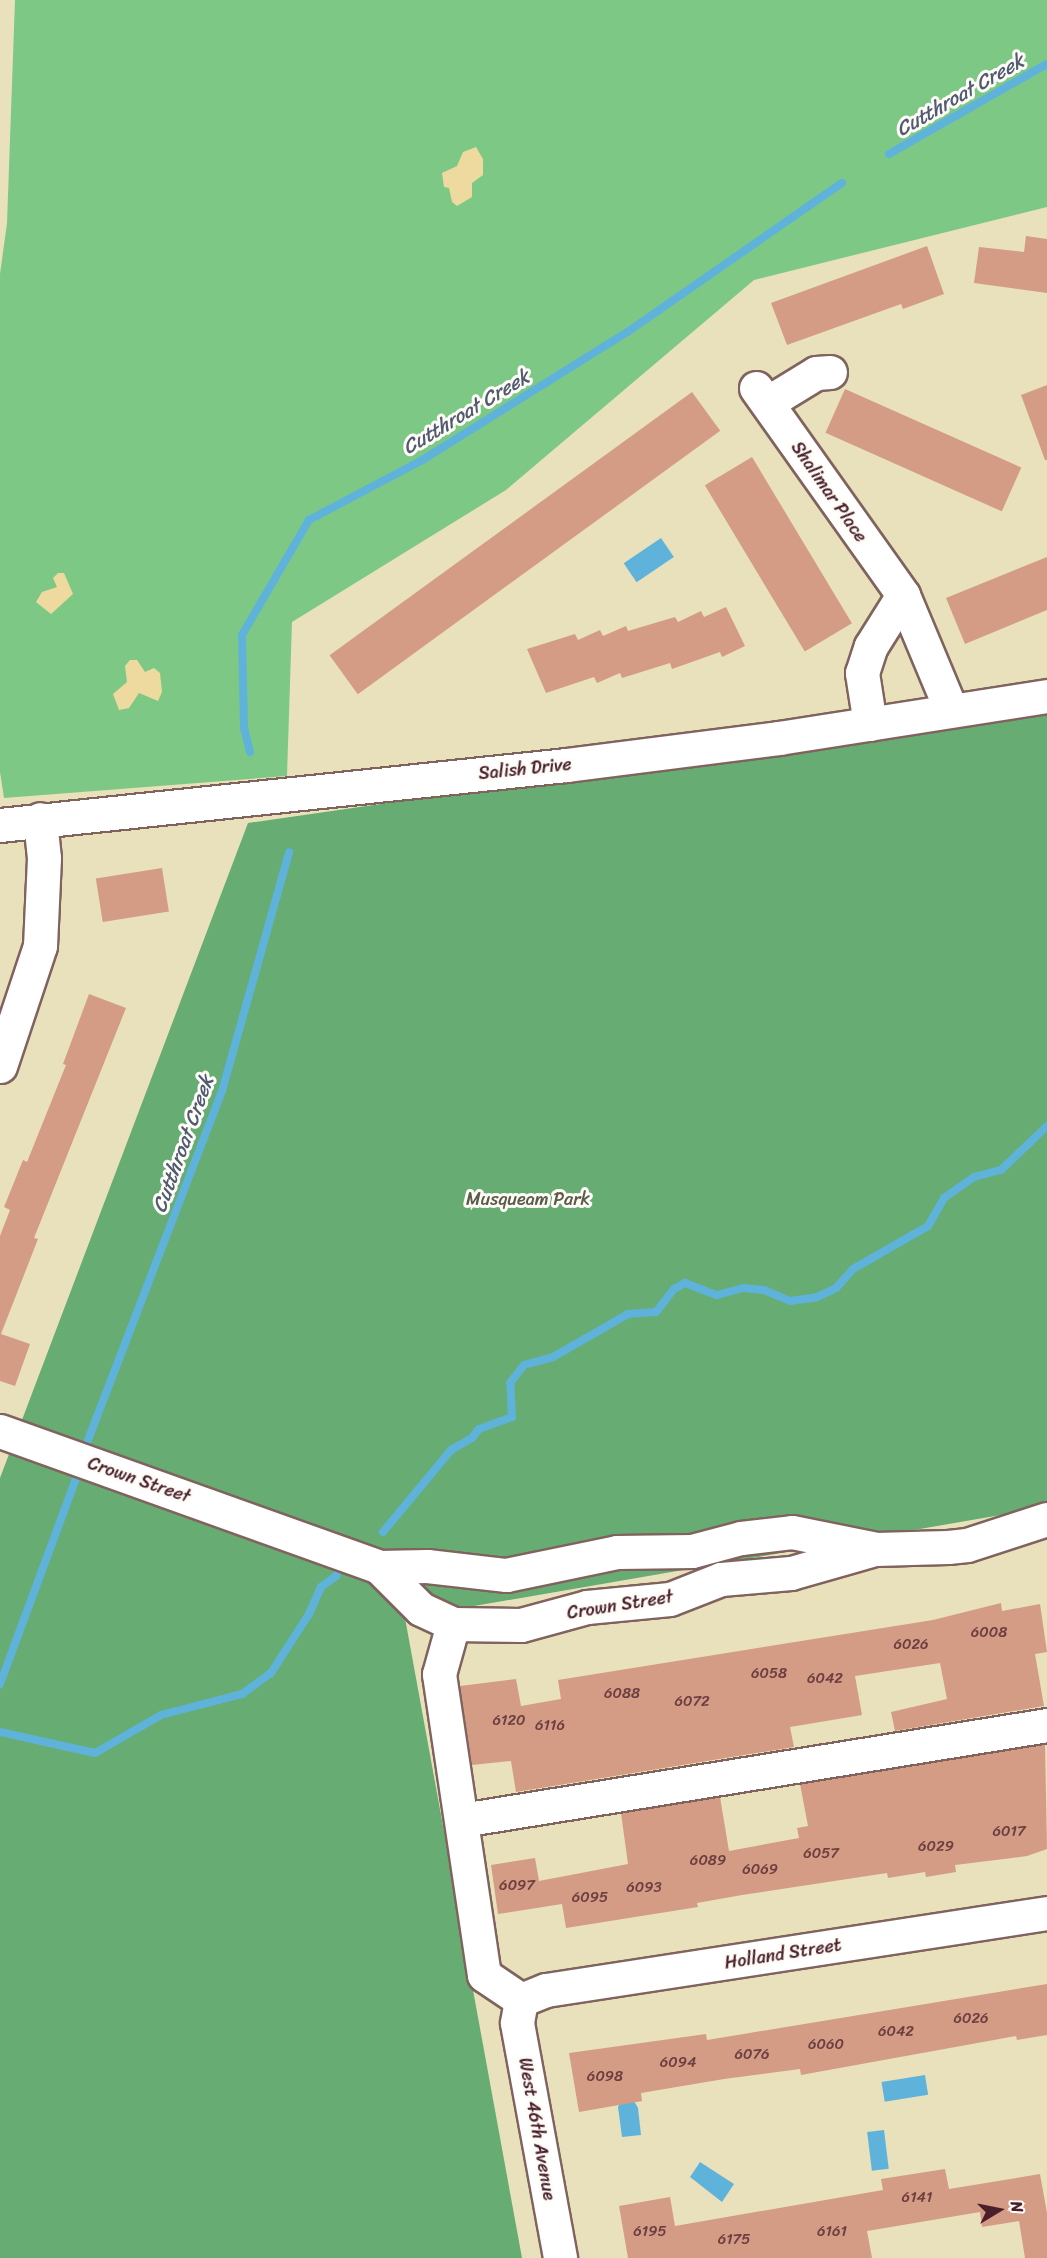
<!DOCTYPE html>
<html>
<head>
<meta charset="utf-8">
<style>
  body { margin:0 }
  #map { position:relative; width:1047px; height:2258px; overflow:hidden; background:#e8e1bc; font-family:Sriracha,sans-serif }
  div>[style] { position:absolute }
  .green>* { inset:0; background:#7ec886 }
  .forest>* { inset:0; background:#66ac73 }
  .sand>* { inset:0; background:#eeda9e }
  .water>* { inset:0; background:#5fb3db; transform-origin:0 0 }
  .stream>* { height:8px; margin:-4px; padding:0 4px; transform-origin:4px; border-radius:4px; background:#5fb3db }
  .building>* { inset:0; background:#d49c84; transform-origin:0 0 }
  .roads { filter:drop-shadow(2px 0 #81635e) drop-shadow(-2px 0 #81635e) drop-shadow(0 2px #81635e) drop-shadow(0 -2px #81635e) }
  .minor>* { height:33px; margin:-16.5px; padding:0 16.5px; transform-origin:16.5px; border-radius:16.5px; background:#fff }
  span { translate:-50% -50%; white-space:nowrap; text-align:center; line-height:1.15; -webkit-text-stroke:6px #fdfcf7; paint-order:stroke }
  .number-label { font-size:15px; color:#6c3e41 }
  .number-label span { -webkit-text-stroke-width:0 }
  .street-label { font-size:18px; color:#4a1f2b }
  .park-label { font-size:18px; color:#5c5a4b }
  .water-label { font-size:20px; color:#525a71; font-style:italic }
  .north { position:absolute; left:969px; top:2180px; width:60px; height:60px; -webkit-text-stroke:4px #fdfcf7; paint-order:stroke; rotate:80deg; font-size:16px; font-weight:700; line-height:24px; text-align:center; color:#4a1f2b }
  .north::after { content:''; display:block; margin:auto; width:21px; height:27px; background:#4a1f2b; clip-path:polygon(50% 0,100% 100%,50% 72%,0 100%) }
</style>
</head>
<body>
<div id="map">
  <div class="green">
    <i style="clip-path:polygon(15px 0,1047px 0,1047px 207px,754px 280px,506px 490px,292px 622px,287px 776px,4px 798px,0 772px,0 274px,7px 223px)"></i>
  </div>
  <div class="forest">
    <i style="clip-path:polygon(1047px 708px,1047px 1507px,405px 1618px,522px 2258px,0 2258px,0 1478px,248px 823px)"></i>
  </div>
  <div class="sand">
    <i style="clip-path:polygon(476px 147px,483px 159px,483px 175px,472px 183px,472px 197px,457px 206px,452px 202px,449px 188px,444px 187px,442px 173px,457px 166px,463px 152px)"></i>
    <i style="clip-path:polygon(58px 573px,64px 573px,73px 594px,51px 614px,36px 602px,42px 592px,57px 587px,53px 578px)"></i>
    <i style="clip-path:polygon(130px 660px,137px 660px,145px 672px,154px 668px,160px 673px,162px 692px,158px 701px,139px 693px,129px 708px,119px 710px,113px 694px,127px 682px,125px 666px)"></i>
  </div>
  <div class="water">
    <i style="left:661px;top:538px;width:23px;height:45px;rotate:56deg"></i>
    <i style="left:925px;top:2075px;width:20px;height:44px;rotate:81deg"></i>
    <i style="clip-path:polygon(634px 2101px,638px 2108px,641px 2135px,622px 2137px,618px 2107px,620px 2103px)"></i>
    <i style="left:884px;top:2130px;width:39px;height:17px;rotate:83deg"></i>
    <i style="clip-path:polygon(700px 2162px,734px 2184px,722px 2202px,690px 2177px)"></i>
  </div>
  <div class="stream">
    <i style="left:889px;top:154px;width:182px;rotate:-29.7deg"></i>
    <i style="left:250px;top:752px;width:25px;rotate:-104deg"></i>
    <i style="left:244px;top:728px;width:93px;rotate:-91.2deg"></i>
    <i style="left:242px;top:635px;width:133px;rotate:-59.8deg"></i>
    <i style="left:309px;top:520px;width:130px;rotate:-27.9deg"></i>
    <i style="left:424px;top:459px;width:238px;rotate:-32deg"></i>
    <i style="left:626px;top:333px;width:263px;rotate:-34.8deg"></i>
    <i style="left:88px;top:1440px;width:374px;rotate:-69deg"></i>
    <i style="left:222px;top:1091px;width:248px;rotate:-74.3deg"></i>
    <i style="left:383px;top:1532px;width:107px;rotate:-50.3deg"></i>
    <i style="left:451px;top:1450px;width:24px;rotate:-30deg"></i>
    <i style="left:472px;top:1438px;width:11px;rotate:-52deg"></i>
    <i style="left:479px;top:1429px;width:35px;rotate:-20deg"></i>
    <i style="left:512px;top:1417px;width:34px;rotate:-93deg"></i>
    <i style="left:510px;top:1383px;width:23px;rotate:-52deg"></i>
    <i style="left:524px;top:1365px;width:30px;rotate:-15deg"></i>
    <i style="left:553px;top:1357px;width:86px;rotate:-29.8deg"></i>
    <i style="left:628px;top:1314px;width:28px;rotate:-4deg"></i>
    <i style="left:656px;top:1312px;width:29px;rotate:-52deg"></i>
    <i style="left:674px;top:1289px;width:13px;rotate:-29deg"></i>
    <i style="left:685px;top:1283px;width:34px;rotate:21deg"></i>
    <i style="left:717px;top:1295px;width:28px;rotate:-15deg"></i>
    <i style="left:744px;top:1288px;width:20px;rotate:6deg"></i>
    <i style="left:764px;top:1290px;width:28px;rotate:23deg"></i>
    <i style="left:790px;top:1301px;width:27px;rotate:-8deg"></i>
    <i style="left:817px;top:1297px;width:21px;rotate:-25deg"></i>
    <i style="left:836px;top:1288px;width:25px;rotate:-48deg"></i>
    <i style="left:853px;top:1269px;width:86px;rotate:-29.8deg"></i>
    <i style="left:928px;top:1226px;width:32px;rotate:-60deg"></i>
    <i style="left:944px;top:1198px;width:37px;rotate:-35deg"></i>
    <i style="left:974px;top:1177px;width:28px;rotate:-15deg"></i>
    <i style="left:1001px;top:1170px;width:64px;rotate:-43.7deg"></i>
    <i style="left:0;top:1684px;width:222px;rotate:-69.7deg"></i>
    <i style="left:0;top:1732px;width:97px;rotate:12.5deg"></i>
    <i style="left:95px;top:1753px;width:76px;rotate:-29.9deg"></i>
    <i style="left:161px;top:1715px;width:84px;rotate:-14.5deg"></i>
    <i style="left:242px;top:1694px;width:36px;rotate:-36deg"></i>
    <i style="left:271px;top:1673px;width:70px;rotate:-57.2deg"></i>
    <i style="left:309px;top:1614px;width:30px;rotate:-66deg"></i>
    <i style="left:321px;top:1587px;width:19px;rotate:-36deg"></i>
    <i style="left:336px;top:1576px;width:13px;rotate:-63deg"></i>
  </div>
  <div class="building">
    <i style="clip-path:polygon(1026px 236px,1047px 239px,1047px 293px,974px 283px,979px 247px,1024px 252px)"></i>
    <i style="clip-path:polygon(927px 246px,944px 294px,903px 309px,901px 304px,787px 345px,771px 303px)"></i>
    <i style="clip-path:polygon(1047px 385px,1047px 460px,1045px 460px,1021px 395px)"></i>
    <i style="left:845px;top:389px;width:193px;height:48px;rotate:24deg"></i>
    <i style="left:692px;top:392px;width:48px;height:448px;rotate:54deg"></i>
    <i style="left:752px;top:457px;width:194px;height:55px;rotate:59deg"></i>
    <i style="clip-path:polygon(1047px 557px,1047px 610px,965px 644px,946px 598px)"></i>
    <i style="clip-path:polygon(726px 607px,745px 646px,722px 657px,720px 652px,672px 669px,670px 663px,622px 678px,620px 673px,597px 683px,594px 677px,546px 693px,527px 649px,575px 634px,578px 640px,600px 630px,603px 636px,626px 626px,628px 631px,675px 617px,678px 622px,701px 611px,704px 617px)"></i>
    <i style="left:162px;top:868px;width:44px;height:67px;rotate:81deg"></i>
    <i style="clip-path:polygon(89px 994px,126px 1008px,34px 1238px,38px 1239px,1px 1334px,30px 1344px,15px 1386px,0 1381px,0 1236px,10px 1210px,4px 1207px,23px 1160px,27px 1162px,66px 1065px,63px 1064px)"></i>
    <i style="clip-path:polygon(1001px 1603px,1002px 1611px,1040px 1604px,1047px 1652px,1035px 1654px,1044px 1706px,895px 1731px,891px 1712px,947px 1699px,940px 1663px,855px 1676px,862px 1715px,790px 1727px,794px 1747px,516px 1792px,511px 1761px,472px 1765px,460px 1686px,516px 1679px,521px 1706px,561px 1699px,558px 1680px,933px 1620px)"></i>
    <i style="clip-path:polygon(1045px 1744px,1047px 1849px,1027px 1856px,955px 1865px,956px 1872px,926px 1877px,925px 1872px,888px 1878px,887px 1873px,742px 1895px,697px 1903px,698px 1907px,566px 1928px,562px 1904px,498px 1914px,491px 1865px,535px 1858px,539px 1881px,628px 1864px,621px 1813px,720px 1797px,729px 1851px,799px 1838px,797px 1828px,808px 1826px,800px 1784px)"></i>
    <i style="clip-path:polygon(1047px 1984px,1047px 2035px,1017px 2040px,1016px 2036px,801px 2075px,800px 2069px,724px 2079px,641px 2093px,642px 2101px,579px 2112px,569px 2053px,706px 2034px,707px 2040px)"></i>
    <i style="clip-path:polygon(945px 2169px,949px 2189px,1040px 2174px,1047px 2213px,1047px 2258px,1025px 2258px,1019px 2221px,982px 2227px,980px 2212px,867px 2231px,872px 2258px,628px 2258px,619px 2206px,670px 2197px,675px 2226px,883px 2190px,881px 2179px)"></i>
  </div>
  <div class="roads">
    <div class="minor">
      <i style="left:756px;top:388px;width:254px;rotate:54.6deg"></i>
      <i style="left:903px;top:595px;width:125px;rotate:67.3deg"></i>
      <i style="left:767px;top:403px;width:57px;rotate:-31.5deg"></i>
      <i style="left:816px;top:373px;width:14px;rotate:-4deg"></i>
      <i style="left:870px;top:724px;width:52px;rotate:-98.9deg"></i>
      <i style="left:862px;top:673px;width:28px;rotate:-72deg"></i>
      <i style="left:871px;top:646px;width:60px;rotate:-57.9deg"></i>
      <i style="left:0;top:825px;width:569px;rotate:-6.05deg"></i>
      <i style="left:566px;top:765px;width:215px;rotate:-7.2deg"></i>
      <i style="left:779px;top:738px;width:271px;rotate:-8.9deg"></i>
      <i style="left:0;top:1066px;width:126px;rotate:-71.6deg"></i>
      <i style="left:40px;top:946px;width:88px;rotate:-87.4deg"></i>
      <i style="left:44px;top:858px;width:39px;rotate:-96deg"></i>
      <i style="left:0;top:1431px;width:403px;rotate:19.7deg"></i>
      <i style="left:379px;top:1567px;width:48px;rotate:-1.2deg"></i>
      <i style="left:427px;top:1566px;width:80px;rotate:6.5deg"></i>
      <i style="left:506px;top:1575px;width:113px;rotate:-11.7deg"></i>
      <i style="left:617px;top:1552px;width:75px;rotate:-0.8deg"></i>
      <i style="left:692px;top:1551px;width:51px;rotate:-14.9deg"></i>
      <i style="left:741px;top:1538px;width:51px;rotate:-6.7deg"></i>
      <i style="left:792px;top:1532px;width:86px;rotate:11.4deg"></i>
      <i style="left:876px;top:1549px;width:72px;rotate:-1.6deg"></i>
      <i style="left:948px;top:1547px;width:19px;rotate:-6deg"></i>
      <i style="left:967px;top:1545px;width:84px;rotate:-18deg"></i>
      <i style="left:379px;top:1567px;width:59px;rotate:45deg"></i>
      <i style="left:421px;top:1609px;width:35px;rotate:25deg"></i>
      <i style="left:453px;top:1624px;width:68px;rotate:0.8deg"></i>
      <i style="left:521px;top:1625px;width:68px;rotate:-15.3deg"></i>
      <i style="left:587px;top:1607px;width:83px;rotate:-5.5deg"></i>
      <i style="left:670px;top:1599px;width:55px;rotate:-21.4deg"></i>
      <i style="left:721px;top:1579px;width:70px;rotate:-4.9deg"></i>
      <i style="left:791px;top:1573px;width:83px;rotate:-16deg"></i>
      <i style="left:453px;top:1624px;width:52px;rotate:105.6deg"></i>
      <i style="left:439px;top:1674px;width:304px;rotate:81.5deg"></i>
      <i style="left:484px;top:1975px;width:45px;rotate:34deg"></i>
      <i style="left:462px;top:1820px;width:593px;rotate:-9.22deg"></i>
      <i style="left:521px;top:2000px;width:27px;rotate:-22deg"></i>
      <i style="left:546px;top:1990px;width:507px;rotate:-8.74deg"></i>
      <i style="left:521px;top:2000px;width:23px;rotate:100deg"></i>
      <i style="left:517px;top:2023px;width:239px;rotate:79.6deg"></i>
    </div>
  </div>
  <div class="number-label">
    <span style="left:989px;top:1633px">6008</span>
    <span style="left:911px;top:1645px">6026</span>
    <span style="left:769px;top:1674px">6058</span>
    <span style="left:825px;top:1679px">6042</span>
    <span style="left:622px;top:1694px">6088</span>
    <span style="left:692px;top:1702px">6072</span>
    <span style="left:509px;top:1721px">6120</span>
    <span style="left:550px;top:1726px">6116</span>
    <span style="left:1009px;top:1832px">6017</span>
    <span style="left:936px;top:1847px">6029</span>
    <span style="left:821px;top:1854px">6057</span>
    <span style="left:708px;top:1861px">6089</span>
    <span style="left:760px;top:1870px">6069</span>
    <span style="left:517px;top:1886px">6097</span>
    <span style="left:644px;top:1888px">6093</span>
    <span style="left:590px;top:1898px">6095</span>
    <span style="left:971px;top:2019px">6026</span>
    <span style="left:896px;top:2032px">6042</span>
    <span style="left:826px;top:2045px">6060</span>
    <span style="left:752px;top:2055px">6076</span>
    <span style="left:678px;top:2063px">6094</span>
    <span style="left:605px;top:2077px">6098</span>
    <span style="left:917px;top:2198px">6141</span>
    <span style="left:650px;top:2232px">6195</span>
    <span style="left:832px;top:2232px">6161</span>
    <span style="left:734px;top:2240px">6175</span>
  </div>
  <div class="street-label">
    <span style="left:829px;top:492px;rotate:55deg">Shalimar Place</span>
    <span style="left:525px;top:769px;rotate:-6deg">Salish Drive</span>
    <span style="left:139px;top:1480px;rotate:19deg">Crown Street</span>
    <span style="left:620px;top:1605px;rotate:-9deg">Crown Street</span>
    <span style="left:783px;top:1954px;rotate:-9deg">Holland Street</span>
    <span style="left:537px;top:2129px;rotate:80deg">West 46th Avenue</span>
  </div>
  <div class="park-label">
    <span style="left:528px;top:1199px">Musqueam Park</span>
  </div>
  <div class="water-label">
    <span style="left:960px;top:95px;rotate:-30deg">Cutthroat Creek</span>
    <span style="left:466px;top:412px;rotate:-31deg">Cutthroat Creek</span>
    <span style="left:183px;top:1144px;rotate:-70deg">Cutthroat Creek</span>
  </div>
  <div class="north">N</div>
</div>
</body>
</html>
